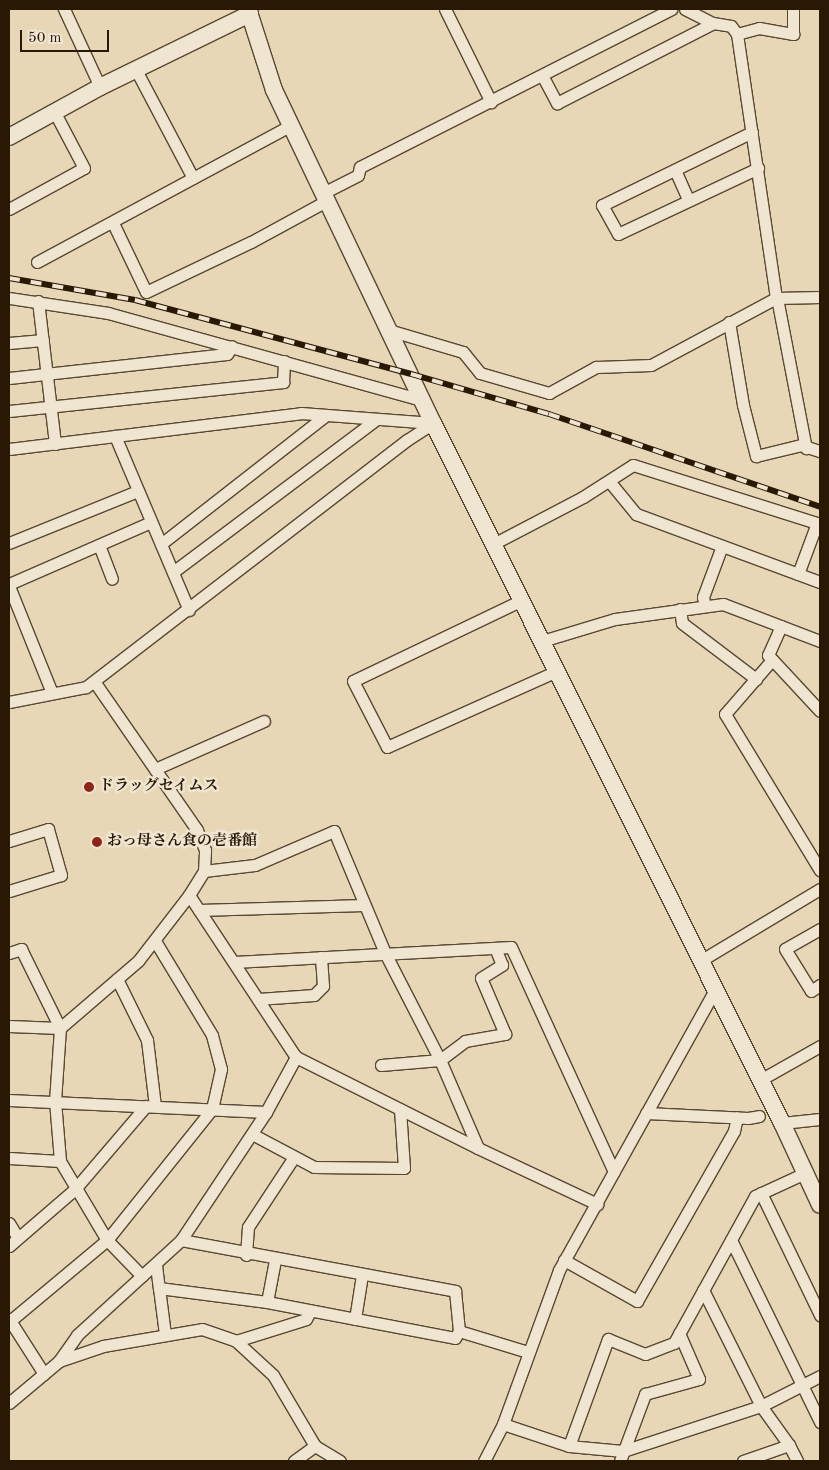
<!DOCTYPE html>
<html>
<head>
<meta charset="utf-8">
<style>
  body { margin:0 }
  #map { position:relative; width:829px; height:1470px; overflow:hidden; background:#e7d7b7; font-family:"Old Standard TT","Noto Serif JP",serif }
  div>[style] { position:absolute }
  .roads { filter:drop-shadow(1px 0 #584831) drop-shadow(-1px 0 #584831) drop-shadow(0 1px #584831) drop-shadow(0 -1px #584831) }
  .street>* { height:11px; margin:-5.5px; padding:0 5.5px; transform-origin:5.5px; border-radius:5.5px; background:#efe5d0 }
  .secondary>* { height:16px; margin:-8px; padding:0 8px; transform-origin:8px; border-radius:8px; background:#efe5d0 }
  .rail>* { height:5.5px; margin-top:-2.75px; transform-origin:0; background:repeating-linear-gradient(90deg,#efe5d0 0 11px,#291904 0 22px); box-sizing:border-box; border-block:1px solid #291904 }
  .dots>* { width:14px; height:14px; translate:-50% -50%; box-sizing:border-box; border:2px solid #efe5d0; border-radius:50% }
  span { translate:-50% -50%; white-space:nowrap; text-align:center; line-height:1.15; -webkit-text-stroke:5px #efe5d0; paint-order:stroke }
  .poi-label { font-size:15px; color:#291904; font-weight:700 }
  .left { translate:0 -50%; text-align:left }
  .frame { position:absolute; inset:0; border:10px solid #291904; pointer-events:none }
  .scale { position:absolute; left:20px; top:30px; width:89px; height:22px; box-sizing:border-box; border:2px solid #291904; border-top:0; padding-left:6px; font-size:15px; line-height:18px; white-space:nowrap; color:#291904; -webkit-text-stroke:4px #efe5d0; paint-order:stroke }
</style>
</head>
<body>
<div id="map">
  <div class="roads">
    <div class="street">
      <i style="left:64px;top:9px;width:86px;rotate:65.2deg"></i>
      <i style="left:445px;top:9px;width:104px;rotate:63.7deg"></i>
      <i style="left:685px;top:9px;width:31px;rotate:27deg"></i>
      <i style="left:713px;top:23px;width:18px;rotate:9deg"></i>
      <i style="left:731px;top:26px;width:10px;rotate:53deg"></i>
      <i style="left:737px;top:34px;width:267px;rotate:81.6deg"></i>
      <i style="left:737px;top:34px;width:23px;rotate:-15deg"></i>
      <i style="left:759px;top:28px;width:35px;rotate:10deg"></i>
      <i style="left:793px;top:34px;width:25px;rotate:-90deg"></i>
      <i style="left:136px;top:70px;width:122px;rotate:62.2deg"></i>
      <i style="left:543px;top:77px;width:30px;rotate:62deg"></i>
      <i style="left:557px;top:103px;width:175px;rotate:-27.1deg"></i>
      <i style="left:752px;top:132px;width:167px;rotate:154deg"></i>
      <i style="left:602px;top:205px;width:33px;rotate:61deg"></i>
      <i style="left:618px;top:234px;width:155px;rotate:-25.2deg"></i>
      <i style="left:675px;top:170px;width:32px;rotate:66deg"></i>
      <i style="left:323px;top:193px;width:39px;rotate:-27deg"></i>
      <i style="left:358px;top:175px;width:8px;rotate:-76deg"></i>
      <i style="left:360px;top:167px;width:349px;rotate:-26.9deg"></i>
      <i style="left:9px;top:209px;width:85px;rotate:-28.7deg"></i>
      <i style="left:84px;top:168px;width:64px;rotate:-117.8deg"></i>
      <i style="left:113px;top:223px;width:76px;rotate:64.4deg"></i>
      <i style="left:146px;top:292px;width:116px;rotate:-25.5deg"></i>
      <i style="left:251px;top:242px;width:88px;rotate:-28.6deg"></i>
      <i style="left:37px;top:262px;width:287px;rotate:-28.3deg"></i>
      <i style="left:9px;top:298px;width:100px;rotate:8.6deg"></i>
      <i style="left:108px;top:313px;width:326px;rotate:15.5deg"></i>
      <i style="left:777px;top:298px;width:153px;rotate:79.1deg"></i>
      <i style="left:38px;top:301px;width:144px;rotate:83.2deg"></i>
      <i style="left:729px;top:322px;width:84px;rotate:80.4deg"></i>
      <i style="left:743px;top:405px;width:53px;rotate:75.7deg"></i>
      <i style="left:756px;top:456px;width:46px;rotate:-13.7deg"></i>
      <i style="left:801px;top:445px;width:20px;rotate:18deg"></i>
      <i style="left:392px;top:331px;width:74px;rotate:16.5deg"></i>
      <i style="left:463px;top:352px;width:27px;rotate:51deg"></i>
      <i style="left:480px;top:373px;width:72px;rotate:16.2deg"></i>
      <i style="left:549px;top:393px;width:54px;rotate:-29deg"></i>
      <i style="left:596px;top:367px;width:55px;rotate:-2.1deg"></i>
      <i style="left:651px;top:365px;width:142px;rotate:-28.2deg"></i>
      <i style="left:776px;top:298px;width:44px;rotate:-1.3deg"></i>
      <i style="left:9px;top:343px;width:34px;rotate:-5deg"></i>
      <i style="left:9px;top:378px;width:219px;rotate:-6.3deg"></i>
      <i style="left:227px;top:354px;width:9px;rotate:-58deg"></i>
      <i style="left:9px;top:411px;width:276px;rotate:-6deg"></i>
      <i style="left:283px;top:382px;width:21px;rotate:-87deg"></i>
      <i style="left:115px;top:436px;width:189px;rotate:67deg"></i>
      <i style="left:9px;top:449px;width:294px;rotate:-7deg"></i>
      <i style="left:301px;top:413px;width:132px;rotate:4.3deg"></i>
      <i style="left:609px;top:481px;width:43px;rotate:50.7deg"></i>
      <i style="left:636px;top:514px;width:196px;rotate:20.3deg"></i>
      <i style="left:9px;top:543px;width:139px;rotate:-22deg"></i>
      <i style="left:495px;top:543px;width:99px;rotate:-27.6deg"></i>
      <i style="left:583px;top:497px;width:59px;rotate:-32.6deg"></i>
      <i style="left:633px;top:465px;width:196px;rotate:17.5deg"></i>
      <i style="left:161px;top:544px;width:209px;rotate:-38deg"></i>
      <i style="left:99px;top:545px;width:36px;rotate:69deg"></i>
      <i style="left:173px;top:572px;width:255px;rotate:-36.9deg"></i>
      <i style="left:798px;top:574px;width:54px;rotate:-69.6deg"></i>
      <i style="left:9px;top:584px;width:155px;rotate:-23.6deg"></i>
      <i style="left:9px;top:586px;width:115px;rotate:68.1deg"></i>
      <i style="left:522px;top:600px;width:187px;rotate:154.4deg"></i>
      <i style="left:353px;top:681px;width:74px;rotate:62.7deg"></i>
      <i style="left:387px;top:747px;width:186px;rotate:-24.1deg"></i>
      <i style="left:705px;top:606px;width:9px;rotate:-103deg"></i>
      <i style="left:703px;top:597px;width:54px;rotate:-69.6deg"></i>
      <i style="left:680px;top:609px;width:14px;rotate:82deg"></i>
      <i style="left:682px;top:623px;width:93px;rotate:37.1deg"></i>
      <i style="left:781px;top:626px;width:32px;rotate:114deg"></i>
      <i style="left:768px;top:655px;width:76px;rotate:47.1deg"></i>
      <i style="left:542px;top:641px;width:76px;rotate:-16.8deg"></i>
      <i style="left:615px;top:619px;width:109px;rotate:-7.9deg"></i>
      <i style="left:723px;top:604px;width:104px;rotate:20.9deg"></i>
      <i style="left:771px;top:661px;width:70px;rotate:131deg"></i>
      <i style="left:725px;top:714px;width:183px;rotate:58.7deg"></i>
      <i style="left:9px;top:702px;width:78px;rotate:-11deg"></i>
      <i style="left:86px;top:687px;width:405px;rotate:-37.6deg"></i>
      <i style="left:407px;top:440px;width:31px;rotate:-33deg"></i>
      <i style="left:155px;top:769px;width:119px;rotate:-23.8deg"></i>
      <i style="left:9px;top:841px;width:41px;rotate:-17.1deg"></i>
      <i style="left:48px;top:829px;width:48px;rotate:74.2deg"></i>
      <i style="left:61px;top:875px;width:54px;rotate:162.9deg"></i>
      <i style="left:204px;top:871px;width:51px;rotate:-6.7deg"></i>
      <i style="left:255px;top:865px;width:86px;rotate:-23.3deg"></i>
      <i style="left:334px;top:831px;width:132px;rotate:67.3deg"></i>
      <i style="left:385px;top:953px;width:120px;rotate:62.8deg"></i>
      <i style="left:440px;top:1060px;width:96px;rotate:66.6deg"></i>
      <i style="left:478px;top:1148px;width:132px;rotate:25.2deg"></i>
      <i style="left:189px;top:895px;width:194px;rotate:56.6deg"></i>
      <i style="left:296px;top:1057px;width:203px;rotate:26.6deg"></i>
      <i style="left:199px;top:910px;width:165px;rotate:-1.7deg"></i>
      <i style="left:820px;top:929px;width:40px;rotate:150.3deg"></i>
      <i style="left:785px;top:949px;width:49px;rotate:58.2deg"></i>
      <i style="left:811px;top:991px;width:11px;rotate:-34deg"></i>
      <i style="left:9px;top:953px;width:13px;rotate:-18deg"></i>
      <i style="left:21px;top:949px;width:88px;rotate:63.7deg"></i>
      <i style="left:60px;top:1028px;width:73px;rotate:93.9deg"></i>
      <i style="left:55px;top:1101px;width:60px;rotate:85.2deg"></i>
      <i style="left:60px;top:1161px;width:92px;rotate:59.3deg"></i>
      <i style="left:107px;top:1240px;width:50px;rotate:45.8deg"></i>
      <i style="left:700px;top:961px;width:140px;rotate:-31deg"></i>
      <i style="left:234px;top:962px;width:277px;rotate:-3.1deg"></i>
      <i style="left:511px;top:947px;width:247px;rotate:65.4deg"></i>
      <i style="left:117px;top:979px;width:68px;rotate:63.8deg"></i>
      <i style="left:147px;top:1040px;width:66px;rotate:83.1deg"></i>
      <i style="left:258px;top:999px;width:56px;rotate:-4.1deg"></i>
      <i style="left:314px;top:995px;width:13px;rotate:-45deg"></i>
      <i style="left:323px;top:986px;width:29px;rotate:-94deg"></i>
      <i style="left:9px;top:1026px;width:51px;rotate:2.2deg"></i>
      <i style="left:60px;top:1028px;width:103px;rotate:-40.7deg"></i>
      <i style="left:138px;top:961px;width:83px;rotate:-52.3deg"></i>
      <i style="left:189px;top:895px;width:28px;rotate:-58deg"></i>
      <i style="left:204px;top:871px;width:21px;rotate:-87deg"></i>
      <i style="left:205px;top:850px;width:22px;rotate:-112deg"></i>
      <i style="left:197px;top:830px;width:181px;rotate:-124.7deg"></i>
      <i style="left:381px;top:1065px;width:59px;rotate:-4.8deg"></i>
      <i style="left:440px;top:1060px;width:31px;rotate:-37deg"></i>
      <i style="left:465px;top:1041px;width:41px;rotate:-9.9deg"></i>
      <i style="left:505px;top:1034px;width:61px;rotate:-113.2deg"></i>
      <i style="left:481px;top:978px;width:25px;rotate:-32deg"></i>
      <i style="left:502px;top:965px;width:18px;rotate:-112deg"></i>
      <i style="left:760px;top:1080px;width:69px;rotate:-29.5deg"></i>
      <i style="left:9px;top:1100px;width:257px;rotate:2.7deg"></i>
      <i style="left:646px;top:1113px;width:102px;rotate:2.8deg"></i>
      <i style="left:748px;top:1118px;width:11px;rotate:-10deg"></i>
      <i style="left:782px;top:1123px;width:38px;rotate:-6deg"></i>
      <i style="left:252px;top:1134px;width:70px;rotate:28deg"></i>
      <i style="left:314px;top:1167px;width:90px;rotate:0.6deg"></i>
      <i style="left:404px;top:1168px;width:59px;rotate:-93.9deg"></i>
      <i style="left:9px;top:1158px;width:51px;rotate:3.4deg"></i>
      <i style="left:761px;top:1193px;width:136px;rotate:64.2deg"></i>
      <i style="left:9px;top:1223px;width:17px;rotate:59deg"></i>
      <i style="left:181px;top:1240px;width:279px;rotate:10.5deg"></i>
      <i style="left:455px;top:1291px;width:40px;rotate:84.3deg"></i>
      <i style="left:731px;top:1240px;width:203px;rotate:63.9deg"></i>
      <i style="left:9px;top:1246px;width:87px;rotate:-40.8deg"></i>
      <i style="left:75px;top:1189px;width:109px;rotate:-49.5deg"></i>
      <i style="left:246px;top:1255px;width:28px;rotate:-86deg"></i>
      <i style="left:248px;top:1227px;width:84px;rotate:-56.7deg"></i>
      <i style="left:564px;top:1260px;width:84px;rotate:29.3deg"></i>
      <i style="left:637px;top:1301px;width:196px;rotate:-60.3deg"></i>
      <i style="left:734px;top:1131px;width:14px;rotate:-78deg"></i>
      <i style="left:156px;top:1265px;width:23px;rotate:83deg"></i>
      <i style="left:159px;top:1288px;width:109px;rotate:7.4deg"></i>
      <i style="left:267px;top:1302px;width:191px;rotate:10.8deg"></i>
      <i style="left:455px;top:1338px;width:8px;rotate:-60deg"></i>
      <i style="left:459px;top:1331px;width:72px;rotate:16.9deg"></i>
      <i style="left:159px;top:1288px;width:46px;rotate:82.6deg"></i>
      <i style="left:703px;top:1290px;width:130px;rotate:63.4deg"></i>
      <i style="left:761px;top:1406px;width:48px;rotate:54.3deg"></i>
      <i style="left:267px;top:1302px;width:43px;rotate:-79.2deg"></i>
      <i style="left:9px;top:1319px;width:65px;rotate:57.5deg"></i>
      <i style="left:355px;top:1319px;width:45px;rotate:-81deg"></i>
      <i style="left:10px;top:1321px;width:126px;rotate:-39.9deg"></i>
      <i style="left:107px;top:1240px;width:168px;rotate:-51.3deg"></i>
      <i style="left:212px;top:1109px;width:41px;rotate:-77.3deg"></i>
      <i style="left:221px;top:1069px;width:35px;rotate:-105deg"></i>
      <i style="left:212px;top:1035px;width:110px;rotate:-121.2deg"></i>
      <i style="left:236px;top:1341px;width:73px;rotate:-17.4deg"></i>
      <i style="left:306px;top:1319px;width:9px;rotate:-63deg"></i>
      <i style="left:59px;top:1361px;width:46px;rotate:-18.8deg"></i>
      <i style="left:103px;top:1346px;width:100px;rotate:-9.7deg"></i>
      <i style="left:202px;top:1329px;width:36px;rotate:19deg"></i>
      <i style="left:236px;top:1341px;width:50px;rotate:42.6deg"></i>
      <i style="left:273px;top:1375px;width:82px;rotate:59.4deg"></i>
      <i style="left:315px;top:1446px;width:29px;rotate:31deg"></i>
      <i style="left:9px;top:1403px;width:65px;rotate:-40deg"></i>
      <i style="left:59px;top:1361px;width:32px;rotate:-55deg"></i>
      <i style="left:77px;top:1335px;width:141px;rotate:-42.4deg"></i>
      <i style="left:181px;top:1240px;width:154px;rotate:-56.4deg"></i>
      <i style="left:266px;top:1112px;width:63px;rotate:-61.4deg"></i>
      <i style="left:503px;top:1424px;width:70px;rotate:18.4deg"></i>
      <i style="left:569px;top:1446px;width:54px;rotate:5.3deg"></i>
      <i style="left:623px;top:1451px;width:145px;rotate:-18.1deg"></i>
      <i style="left:761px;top:1406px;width:66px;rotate:-27deg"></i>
      <i style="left:569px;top:1446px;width:114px;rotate:-70deg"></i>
      <i style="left:608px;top:1339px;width:40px;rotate:22deg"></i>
      <i style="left:645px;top:1354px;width:31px;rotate:-21deg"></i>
      <i style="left:674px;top:1343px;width:168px;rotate:-61.1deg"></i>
      <i style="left:755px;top:1196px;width:55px;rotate:-24.7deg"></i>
      <i style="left:294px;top:1461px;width:26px;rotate:-36deg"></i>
      <i style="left:484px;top:1461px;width:42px;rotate:-62.8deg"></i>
      <i style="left:503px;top:1424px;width:164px;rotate:-70deg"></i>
      <i style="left:559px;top:1270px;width:321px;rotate:-60.9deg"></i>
      <i style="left:620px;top:1461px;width:72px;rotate:-69.5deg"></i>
      <i style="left:645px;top:1394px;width:56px;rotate:-15.5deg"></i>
      <i style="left:699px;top:1379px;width:50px;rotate:-113.5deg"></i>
      <i style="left:743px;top:1461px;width:49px;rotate:-19.2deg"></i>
      <i style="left:789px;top:1445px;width:18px;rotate:63deg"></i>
    </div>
    <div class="secondary">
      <i style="left:248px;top:9px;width:85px;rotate:72.2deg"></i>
      <i style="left:274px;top:90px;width:369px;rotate:64.5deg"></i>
      <i style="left:433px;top:423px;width:782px;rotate:63.5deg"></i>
      <i style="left:782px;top:1123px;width:90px;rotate:65.1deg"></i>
      <i style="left:9px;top:137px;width:104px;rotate:-28.8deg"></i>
      <i style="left:100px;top:87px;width:167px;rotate:-26deg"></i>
    </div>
  </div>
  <div class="rail">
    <i style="left:9px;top:278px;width:128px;rotate:9.9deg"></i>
    <i style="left:135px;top:300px;width:286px;rotate:15deg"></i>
    <i style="left:411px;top:374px;width:144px;rotate:16.2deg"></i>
    <i style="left:549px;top:414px;width:287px;rotate:18.9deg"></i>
  </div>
  <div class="dots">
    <i style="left:89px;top:787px;background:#8f2418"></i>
    <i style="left:97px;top:842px;background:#8f2418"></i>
  </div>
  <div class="poi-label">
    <span class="left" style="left:99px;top:787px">ドラッグセイムス</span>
    <span class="left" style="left:107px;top:842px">おっ母さん食の壱番館</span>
  </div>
  <div class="frame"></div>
  <div class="scale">50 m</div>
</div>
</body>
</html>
